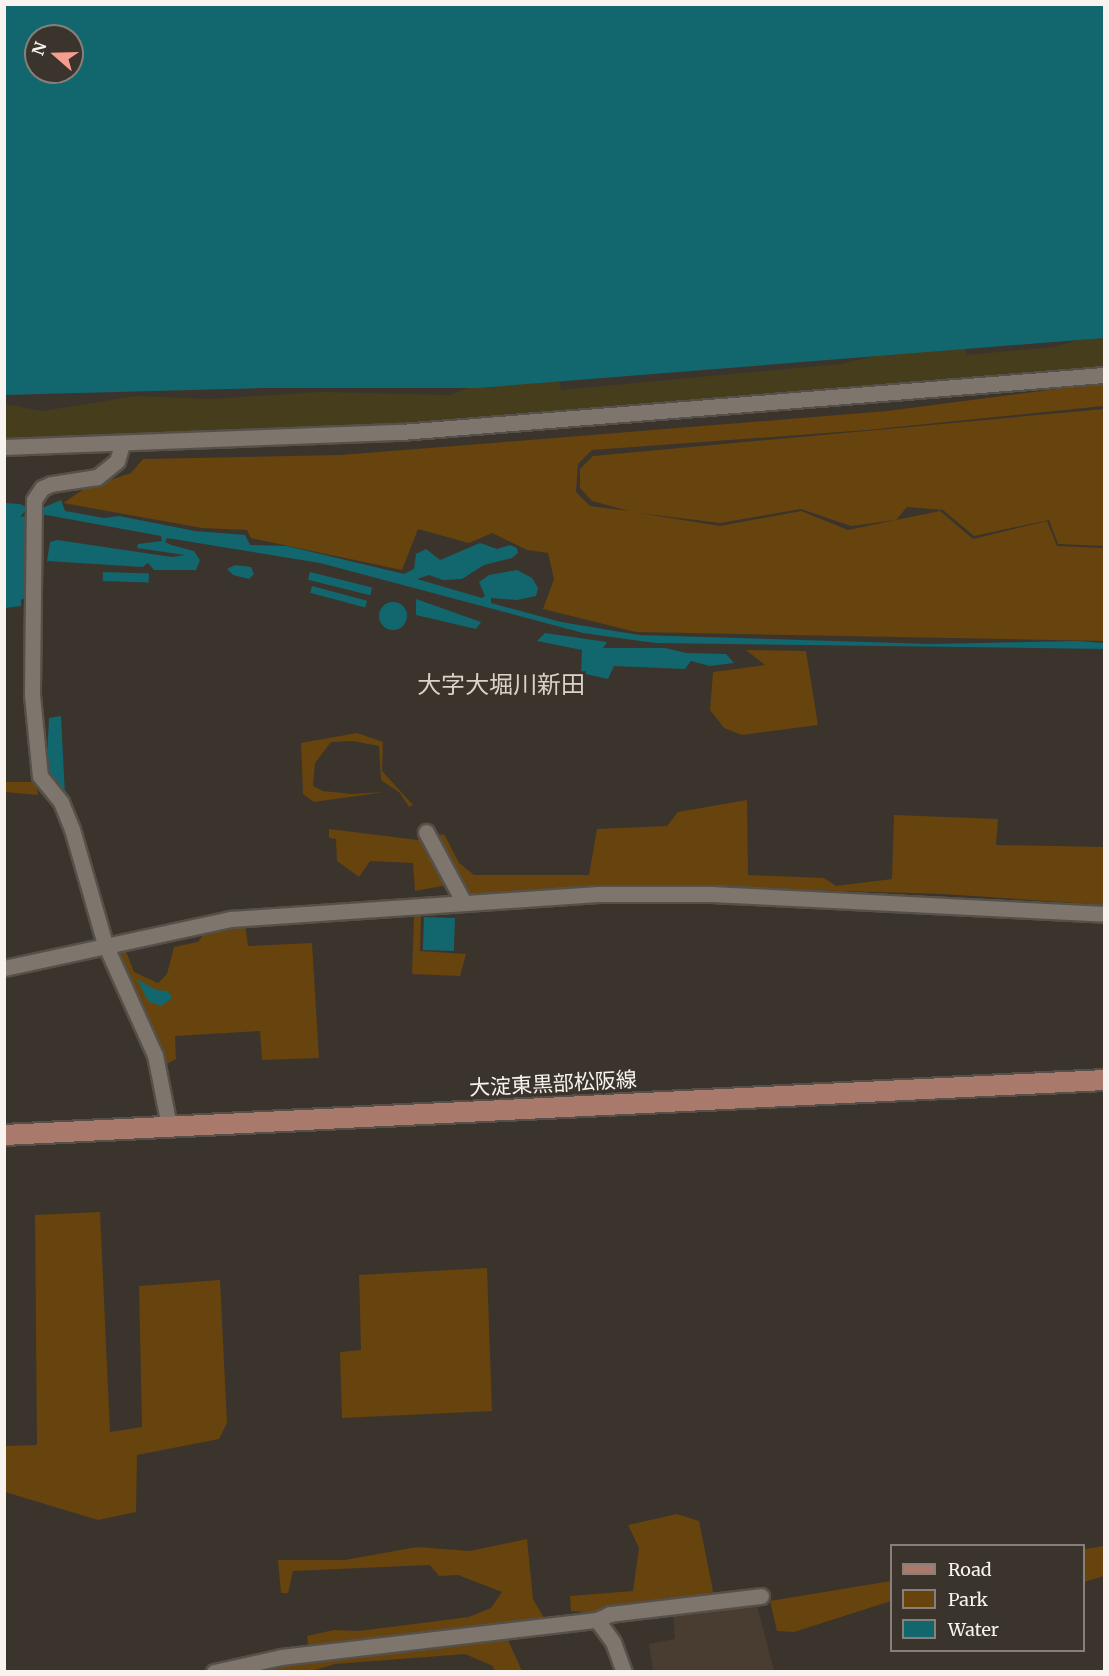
<!DOCTYPE html>
<html>
<head>
<meta charset="utf-8">
<style>
  body { margin:0 }
  #map { position:relative; width:1109px; height:1676px; overflow:hidden; background:#3b342c; font-family:Merriweather,"Noto Sans JP",serif }
  div>[style] { position:absolute }
  .built>* { inset:0; background:#483d30 }
  .green>* { inset:0; background:#67430d }
  .sand>* { inset:0; background:#463d1d }
  .water>* { inset:0; background:#12666d; transform-origin:0 0 }
  .round { border-radius:50% }
  .roads { filter:drop-shadow(2px 0 #555049) drop-shadow(-2px 0 #555049) drop-shadow(0 2px #555049) drop-shadow(0 -2px #555049) }
  .minor>* { height:15px; margin:-7.5px; padding:0 7.5px; transform-origin:7.5px; border-radius:7.5px; background:#7e756c }
  .major>* { height:20px; margin:-10px; padding:0 10px; transform-origin:10px; border-radius:10px; background:#a97a6b }
  span { translate:-50% -50%; white-space:nowrap; text-align:center; line-height:1.15; -webkit-text-stroke:6px #3b342c; paint-order:stroke }
  .street-label { font-size:21px; color:#f8f3ee }
  .quarter-label { font-size:24px; color:#dbd2c8 }
  .frame { position:absolute; inset:0; border:6px solid #f8f3ee; pointer-events:none }
  .legend { position:absolute; left:890px; top:1544px; width:195px; height:108px; box-sizing:border-box; background:#3b342c; border:2px solid #87807a; margin:0; padding:8px 10px; list-style:none; font-size:18px; color:#f8f3ee }
  .legend li { display:flex; align-items:center; gap:12px; height:30px }
  .legend b { width:30px; border:2px solid #87807a }
  .north { position:absolute; left:24px; top:24px; width:60px; height:60px; box-sizing:border-box; background:#3b342c; border:2px solid #87807a; border-radius:50%; rotate:290deg; font-size:16px; font-weight:700; line-height:24px; text-align:center; color:#f8f3ee }
  .north::after { content:''; display:block; margin:auto; width:21px; height:27px; background:#f59d8e; clip-path:polygon(50% 0,100% 100%,50% 72%,0 100%) }
</style>
</head>
<body>
<div id="map">
  <div class="built">
    <i style="clip-path:polygon(756px 1601px,774px 1671px,653px 1671px,649px 1644px,675px 1639px,673px 1612px)"></i>
  </div>
  <div class="green">
    <i style="clip-path:polygon(evenodd,1104px 383px,1104px 406px,867px 430px,592px 450px,578px 464px,576px 492px,590px 506px,629px 511px,592px 501px,580px 488px,580px 469px,593px 456px,1104px 409px,1104px 546px,1058px 544px,1049px 520px,974px 536px,943px 510px,907px 507px,896px 520px,940px 511px,973px 539px,1047px 521px,1057px 546px,1104px 548px,1104px 641px,636px 632px,543px 609px,554px 579px,548px 553px,527px 550px,492px 533px,469px 543px,418px 529px,402px 570px,251px 538px,247px 530px,202px 528px,63px 503px,84px 489px,131px 473px,143px 459px,340px 455px,493px 443px,887px 411px,1104px 383px,801px 509px,851px 526px,896px 520px,848px 530px,801px 511px,720px 526px,639px 513px,720px 523px,801px 509px)"></i>
    <i style="clip-path:polygon(746px 650px,806px 651px,818px 725px,742px 735px,724px 728px,710px 710px,713px 672px,765px 665px)"></i>
    <i style="clip-path:polygon(357px 733px,383px 742px,382px 771px,413px 805px,409px 807px,400px 793px,381px 780px,379px 746px,353px 741px,331px 742px,315px 763px,313px 786px,323px 791px,352px 794px,385px 792px,314px 802px,303px 794px,301px 743px)"></i>
    <i style="clip-path:polygon(4px 782px,36px 782px,38px 795px,5px 792px)"></i>
    <i style="clip-path:polygon(747px 800px,748px 875px,824px 878px,836px 886px,892px 879px,894px 815px,998px 819px,996px 845px,1104px 847px,1104px 905px,943px 894px,735px 888px,645px 888px,467px 897px,458px 883px,415px 891px,413px 863px,370px 861px,359px 877px,337px 861px,336px 839px,329px 838px,329px 829px,418px 840px,444px 834px,459px 863px,474px 875px,589px 875px,597px 829px,667px 826px,678px 812px)"></i>
    <i style="clip-path:polygon(421px 914px,420px 951px,466px 954px,460px 976px,412px 974px,414px 916px)"></i>
    <i style="clip-path:polygon(245px 923px,248px 946px,312px 943px,319px 1058px,262px 1060px,260px 1031px,175px 1036px,176px 1059px,167px 1064px,113px 948px,124px 946px,134px 972px,158px 983px,167px 974px,174px 947px,198px 942px,208px 928px)"></i>
    <i style="clip-path:polygon(100px 1212px,110px 1432px,142px 1427px,139px 1286px,220px 1280px,227px 1423px,219px 1439px,137px 1455px,136px 1512px,98px 1520px,5px 1492px,4px 1446px,37px 1445px,35px 1215px)"></i>
    <i style="clip-path:polygon(487px 1268px,492px 1411px,342px 1418px,340px 1352px,361px 1350px,359px 1275px)"></i>
    <i style="clip-path:polygon(677px 1514px,699px 1521px,713px 1591px,703px 1599px,599px 1613px,571px 1611px,570px 1596px,633px 1591px,639px 1548px,628px 1525px)"></i>
    <i style="clip-path:polygon(527px 1539px,533px 1599px,544px 1618px,308px 1645px,307px 1636px,334px 1630px,359px 1631px,469px 1617px,491px 1608px,502px 1592px,458px 1575px,439px 1576px,430px 1565px,293px 1571px,288px 1593px,281px 1593px,278px 1560px,345px 1560px,417px 1547px,470px 1551px)"></i>
    <i style="clip-path:polygon(1104px 1546px,1104px 1576px,1084px 1582px,1084px 1549px)"></i>
    <i style="clip-path:polygon(891px 1581px,891px 1601px,794px 1632px,777px 1631px,770px 1601px)"></i>
    <i style="clip-path:polygon(508px 1640px,522px 1671px,494px 1671px,493px 1666px,465px 1654px,335px 1664px,311px 1671px,235px 1672px,286px 1660px)"></i>
  </div>
  <div class="sand">
    <i style="clip-path:polygon(1104px 332px,1104px 369px,325px 429px,5px 439px,4px 404px,43px 411px,136px 396px,210px 399px,321px 392px,450px 395px,556px 354px,561px 390px,840px 364px,965px 336px,966px 355px,1055px 347px)"></i>
  </div>
  <div class="water">
    <i style="clip-path:polygon(evenodd,5px 4px,1104px 5px,1104px 338px,478px 388px,263px 388px,5px 395px,5px 4px,36px 36px,72px 36px,72px 72px,36px 72px,36px 36px)"></i>
    <i style="clip-path:polygon(61px 500px,65px 511px,104px 518px,119px 516px,195px 531px,245px 535px,250px 545px,287px 546px,404px 574px,414px 569px,416px 554px,426px 549px,440px 560px,480px 543px,497px 549px,510px 545px,517px 548px,518px 553px,512px 558px,484px 565px,462px 579px,443px 580px,429px 575px,417px 579px,482px 598px,485px 596px,479px 582px,489px 575px,517px 570px,532px 578px,538px 588px,536px 596px,517px 600px,491px 598px,491px 603px,561px 622px,639px 635px,931px 644px,1078px 641px,1104px 643px,1104px 649px,655px 643px,583px 633px,320px 563px,167px 538px,165px 542px,171px 545px,194px 551px,200px 560px,196px 570px,154px 570px,148px 563px,143px 567px,47px 561px,50px 542px,57px 540px,172px 557px,185px 555px,137px 548px,138px 544px,162px 541px,161px 536px,41px 514px,40px 509px)"></i>
    <i style="clip-path:polygon(5px 503px,20px 504px,28px 508px,20px 517px,29px 515px,27px 597px,21px 600px,21px 606px,5px 608px)"></i>
    <i style="clip-path:polygon(235px 565px,251px 567px,254px 574px,249px 579px,233px 575px,227px 569px)"></i>
    <i style="left:103px;top:572px;width:46px;height:9px;rotate:2deg"></i>
    <i style="left:310px;top:572px;width:64px;height:8px;rotate:14deg"></i>
    <i style="left:312px;top:586px;width:57px;height:7px;rotate:15deg"></i>
    <i style="clip-path:polygon(416px 599px,481px 622px,476px 629px,416px 615px)"></i>
    <i class="round" style="left:379px;top:602px;width:28px;height:28px"></i>
    <i style="clip-path:polygon(545px 633px,607px 642px,603px 648px,665px 648px,686px 653px,726px 654px,734px 663px,710px 666px,691px 661px,685px 669px,614px 666px,608px 679px,581px 673px,582px 650px,537px 641px)"></i>
    <i style="clip-path:polygon(61px 716px,65px 795px,49px 773px,47px 760px,49px 718px)"></i>
    <i style="left:424px;top:917px;width:31px;height:33px;rotate:2deg"></i>
    <i style="clip-path:polygon(137px 979px,156px 990px,168px 991px,172px 998px,161px 1006px,148px 1001px)"></i>
  </div>
  <div class="roads">
    <div class="minor">
      <i style="left:122px;top:444px;width:18px;rotate:106deg"></i>
      <i style="left:117px;top:461px;width:26px;rotate:141deg"></i>
      <i style="left:97px;top:477px;width:47px;rotate:171.3deg"></i>
      <i style="left:51px;top:484px;width:10px;rotate:156deg"></i>
      <i style="left:42px;top:488px;width:14px;rotate:124deg"></i>
      <i style="left:34px;top:500px;width:195px;rotate:90.6deg"></i>
      <i style="left:32px;top:695px;width:81px;rotate:84.4deg"></i>
      <i style="left:40px;top:776px;width:33px;rotate:51deg"></i>
      <i style="left:61px;top:802px;width:29px;rotate:68deg"></i>
      <i style="left:72px;top:829px;width:120px;rotate:74deg"></i>
      <i style="left:105px;top:944px;width:122px;rotate:65.8deg"></i>
      <i style="left:155px;top:1055px;width:72px;rotate:78.8deg"></i>
      <i style="left:4px;top:447px;width:397px;rotate:-2.2deg"></i>
      <i style="left:401px;top:432px;width:705px;rotate:-4.64deg"></i>
      <i style="left:426px;top:832px;width:78px;rotate:61.8deg"></i>
      <i style="left:4px;top:968px;width:232px;rotate:-12.2deg"></i>
      <i style="left:231px;top:919px;width:368px;rotate:-3.9deg"></i>
      <i style="left:598px;top:894px;width:114px"></i>
      <i style="left:712px;top:894px;width:393px;rotate:2.9deg"></i>
      <i style="left:597px;top:1620px;width:27px;rotate:54deg"></i>
      <i style="left:613px;top:1642px;width:32px;rotate:70deg"></i>
      <i style="left:214px;top:1672px;width:69px;rotate:-12.6deg"></i>
      <i style="left:281px;top:1657px;width:318px;rotate:-6.7deg"></i>
      <i style="left:597px;top:1620px;width:14px;rotate:-25deg"></i>
      <i style="left:610px;top:1614px;width:152px;rotate:-6.8deg"></i>
    </div>
    <div class="major">
      <i style="left:4px;top:1135px;width:1101px;rotate:-2.86deg"></i>
    </div>
  </div>
  <div class="street-label">
    <span style="left:553px;top:1084px;rotate:-3deg">大淀東黒部松阪線</span>
  </div>
  <div class="quarter-label">
    <span style="left:501px;top:685px">大字大堀川新田</span>
  </div>
  <div class="frame"></div>
  <ul class="legend">
  <li><b style="height:8px;background:#a97a6b"></b>Road</li>
  <li><b style="height:16px;background:#67430d"></b>Park</li>
  <li><b style="height:16px;background:#12666d"></b>Water</li>
  </ul>
  <div class="north">N</div>
</div>
</body>
</html>
